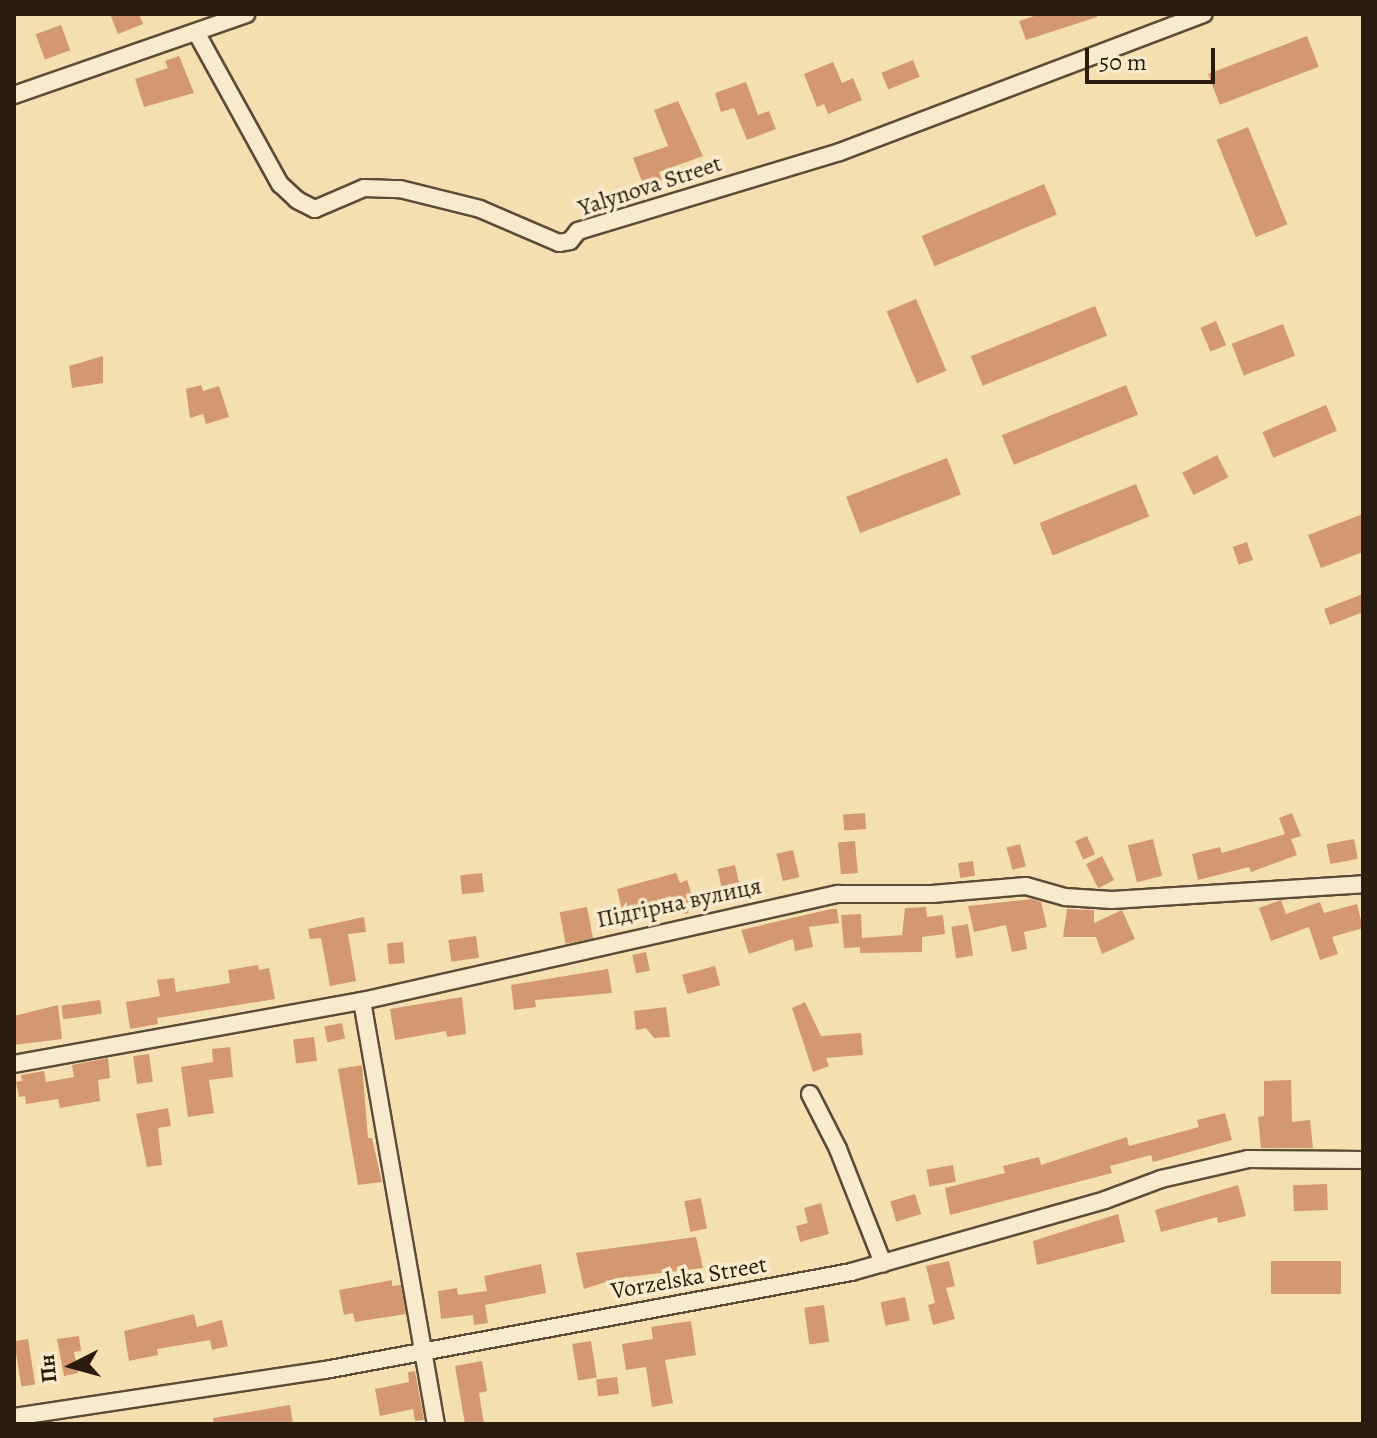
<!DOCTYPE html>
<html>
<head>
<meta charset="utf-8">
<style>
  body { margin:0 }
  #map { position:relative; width:1377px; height:1438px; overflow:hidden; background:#f4dfb1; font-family:Alegreya,serif }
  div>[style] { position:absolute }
  .building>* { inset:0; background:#d49871; transform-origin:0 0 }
  .roads { filter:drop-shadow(2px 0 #5c4c37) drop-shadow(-2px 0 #5c4c37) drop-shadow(0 2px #5c4c37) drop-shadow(0 -2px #5c4c37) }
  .street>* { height:16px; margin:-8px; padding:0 8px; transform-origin:8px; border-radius:8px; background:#f8eacc }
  span { translate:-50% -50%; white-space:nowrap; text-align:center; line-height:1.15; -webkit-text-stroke:7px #f8eacc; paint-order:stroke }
  .street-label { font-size:24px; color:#291b0e }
  .frame { position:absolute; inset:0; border:16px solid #291b0e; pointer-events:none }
  .north { position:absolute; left:32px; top:1326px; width:80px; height:80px; -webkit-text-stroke:6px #f8eacc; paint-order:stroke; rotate:264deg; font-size:22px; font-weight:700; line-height:32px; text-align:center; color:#291b0e }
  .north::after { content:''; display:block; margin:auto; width:28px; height:36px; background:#291b0e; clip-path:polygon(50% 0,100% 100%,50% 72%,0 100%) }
  .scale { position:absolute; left:1085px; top:48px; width:130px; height:36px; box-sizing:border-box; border:4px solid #291b0e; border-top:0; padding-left:10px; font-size:24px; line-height:28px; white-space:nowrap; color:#291b0e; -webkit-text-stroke:6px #f8eacc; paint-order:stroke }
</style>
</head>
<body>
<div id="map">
  <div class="building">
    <i style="clip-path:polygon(110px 14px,139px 14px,143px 24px,118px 34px)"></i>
    <i style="clip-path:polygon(1040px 14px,1097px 14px,1097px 17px,1026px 40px,1019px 21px)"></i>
    <i style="left:61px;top:25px;width:27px;height:27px;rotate:70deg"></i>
    <i style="left:1307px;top:36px;width:33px;height:106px;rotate:69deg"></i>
    <i style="clip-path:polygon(179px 56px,194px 93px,144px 107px,135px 79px,168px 68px,165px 61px)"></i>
    <i style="left:913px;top:60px;width:18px;height:34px;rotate:68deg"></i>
    <i style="clip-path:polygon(833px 62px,842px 83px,853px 78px,862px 100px,828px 114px,824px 104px,817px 107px,804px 74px)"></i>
    <i style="clip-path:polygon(746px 82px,758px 115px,769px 111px,776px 129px,747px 140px,734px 108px,721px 112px,715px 93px)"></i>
    <i style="clip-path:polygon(678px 101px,703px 156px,659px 172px,662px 180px,644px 187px,633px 158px,668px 146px,654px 110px)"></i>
    <i style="left:1248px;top:127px;width:105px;height:34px;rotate:68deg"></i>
    <i style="left:1044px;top:184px;width:33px;height:133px;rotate:67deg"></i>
    <i style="left:916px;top:299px;width:78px;height:32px;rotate:67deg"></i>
    <i style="left:1095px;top:306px;width:32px;height:134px;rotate:68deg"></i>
    <i style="left:1216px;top:321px;width:26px;height:17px;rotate:67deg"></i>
    <i style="left:1283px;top:324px;width:34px;height:55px;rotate:69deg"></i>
    <i style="clip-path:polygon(103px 356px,103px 383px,72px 388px,69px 366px)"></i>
    <i style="clip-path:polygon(201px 385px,203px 391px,219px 386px,229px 417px,206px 424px,203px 414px,190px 418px,186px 389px)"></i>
    <i style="left:1126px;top:385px;width:32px;height:134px;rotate:68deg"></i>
    <i style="left:1326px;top:405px;width:28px;height:69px;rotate:67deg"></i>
    <i style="left:1217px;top:455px;width:25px;height:39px;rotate:63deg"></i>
    <i style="left:947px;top:458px;width:39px;height:108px;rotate:69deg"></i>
    <i style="left:1136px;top:484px;width:35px;height:104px;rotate:68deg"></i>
    <i style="clip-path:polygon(1363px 514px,1363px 552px,1321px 568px,1308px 535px)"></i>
    <i style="left:1247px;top:542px;width:19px;height:15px;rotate:72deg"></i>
    <i style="clip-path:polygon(1363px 594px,1363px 612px,1330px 625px,1324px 609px)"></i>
    <i style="left:865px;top:813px;width:16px;height:22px;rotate:86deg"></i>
    <i style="clip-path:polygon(1292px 813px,1301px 836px,1291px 839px,1297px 855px,1251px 872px,1249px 867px,1198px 880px,1192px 854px,1220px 847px,1222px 853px,1285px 834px,1279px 818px)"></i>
    <i style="left:1087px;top:836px;width:20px;height:13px;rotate:66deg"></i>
    <i style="left:1153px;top:839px;width:38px;height:26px;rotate:76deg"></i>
    <i style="left:1354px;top:839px;width:20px;height:28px;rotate:79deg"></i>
    <i style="left:855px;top:841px;width:32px;height:17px;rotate:85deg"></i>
    <i style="left:1020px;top:844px;width:23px;height:14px;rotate:75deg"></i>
    <i style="left:793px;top:850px;width:28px;height:17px;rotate:77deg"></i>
    <i style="left:1102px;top:856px;width:27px;height:18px;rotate:63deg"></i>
    <i style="left:973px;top:861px;width:15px;height:15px;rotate:82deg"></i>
    <i style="left:735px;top:865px;width:26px;height:18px;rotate:77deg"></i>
    <i style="left:482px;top:873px;width:19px;height:22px;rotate:84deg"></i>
    <i style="clip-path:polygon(676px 873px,680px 883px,687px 880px,692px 895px,699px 893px,704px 907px,685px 914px,670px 896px,623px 914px,617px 889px)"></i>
    <i style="clip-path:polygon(1032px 899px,1041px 902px,1047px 927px,1024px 932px,1027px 949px,1012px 952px,1006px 925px,974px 932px,968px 906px)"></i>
    <i style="clip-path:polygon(1281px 900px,1286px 914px,1320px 902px,1324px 913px,1357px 904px,1363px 928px,1332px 937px,1338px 954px,1320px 960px,1309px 927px,1271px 941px,1259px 908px)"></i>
    <i style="left:587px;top:907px;width:32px;height:28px;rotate:79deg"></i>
    <i style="clip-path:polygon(926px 907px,927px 917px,943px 915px,945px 934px,922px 937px,922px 952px,860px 953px,860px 947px,844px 948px,841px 915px,861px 914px,862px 938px,902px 935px,905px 908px)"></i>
    <i style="clip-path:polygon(831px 909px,837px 909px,839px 923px,809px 927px,813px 947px,795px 951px,793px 939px,749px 954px,741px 930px)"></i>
    <i style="clip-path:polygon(1067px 909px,1094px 910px,1094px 923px,1122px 910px,1135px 939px,1102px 954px,1096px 937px,1063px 937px)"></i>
    <i style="clip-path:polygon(364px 917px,366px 932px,348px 934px,356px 981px,330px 986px,321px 938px,310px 939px,308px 929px)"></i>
    <i style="left:968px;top:924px;width:32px;height:17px;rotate:81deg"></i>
    <i style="left:476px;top:936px;width:22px;height:28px;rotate:82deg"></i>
    <i style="left:403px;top:942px;width:21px;height:16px;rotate:85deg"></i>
    <i style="left:646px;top:952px;width:19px;height:14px;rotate:78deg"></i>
    <i style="clip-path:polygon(258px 965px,259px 970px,269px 968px,275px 999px,157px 1018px,158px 1024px,130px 1029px,126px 1002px,160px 996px,157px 980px,174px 978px,176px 992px,230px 983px,228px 970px)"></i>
    <i style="left:715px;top:966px;width:20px;height:34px;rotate:75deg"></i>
    <i style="clip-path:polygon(608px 969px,612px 993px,535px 1000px,536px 1007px,514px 1010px,511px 985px)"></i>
    <i style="clip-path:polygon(462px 997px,466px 1034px,447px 1037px,446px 1031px,395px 1040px,390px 1009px)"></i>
    <i style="left:100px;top:1000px;width:14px;height:39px;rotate:82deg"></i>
    <i style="clip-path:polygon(805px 1002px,821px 1036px,861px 1033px,863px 1055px,826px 1058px,829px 1066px,813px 1072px,792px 1008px)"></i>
    <i style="clip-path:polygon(58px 1005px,62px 1039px,14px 1045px,14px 1016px)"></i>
    <i style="clip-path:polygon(666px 1007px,670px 1037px,654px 1038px,646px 1028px,636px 1030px,634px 1011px)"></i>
    <i style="left:342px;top:1023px;width:16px;height:18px;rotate:79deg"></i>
    <i style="left:314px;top:1037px;width:24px;height:21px;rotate:83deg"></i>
    <i style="clip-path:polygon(230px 1047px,233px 1077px,209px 1080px,214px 1113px,188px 1117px,181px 1067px,213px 1062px,212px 1049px)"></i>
    <i style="left:149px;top:1054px;width:28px;height:16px;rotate:82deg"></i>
    <i style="clip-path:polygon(108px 1058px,110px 1078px,98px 1080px,100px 1101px,60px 1108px,58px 1099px,26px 1104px,25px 1096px,19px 1097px,16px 1082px,22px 1081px,21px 1075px,44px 1071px,46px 1082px,74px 1077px,72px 1065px)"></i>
    <i style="clip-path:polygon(362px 1065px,368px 1138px,372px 1138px,382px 1182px,358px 1185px,338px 1069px)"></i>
    <i style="clip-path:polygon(1291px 1080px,1292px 1122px,1310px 1120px,1313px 1148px,1261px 1148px,1258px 1117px,1264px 1116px,1264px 1081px)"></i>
    <i style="clip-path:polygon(168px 1108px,171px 1126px,158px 1128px,162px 1165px,147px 1167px,136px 1114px)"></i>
    <i style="clip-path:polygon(1225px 1113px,1232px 1140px,1153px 1162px,1151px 1155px,1110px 1166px,1112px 1173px,950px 1215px,945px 1188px,1005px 1173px,1003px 1166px,1039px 1157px,1041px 1165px,1127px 1137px,1129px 1146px,1199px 1127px,1197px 1120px)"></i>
    <i style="left:953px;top:1165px;width:17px;height:27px;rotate:80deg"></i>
    <i style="left:1327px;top:1184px;width:26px;height:34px;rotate:88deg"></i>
    <i style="clip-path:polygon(1238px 1185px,1246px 1216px,1218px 1223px,1217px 1217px,1161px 1232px,1155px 1210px)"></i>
    <i style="left:915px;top:1194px;width:21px;height:26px;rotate:73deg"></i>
    <i style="left:701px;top:1198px;width:31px;height:17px;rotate:79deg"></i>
    <i style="clip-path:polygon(821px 1203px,829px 1234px,800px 1242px,796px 1226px,808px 1223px,804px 1208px)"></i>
    <i style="clip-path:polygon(1118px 1214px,1125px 1242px,1037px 1265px,1033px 1241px)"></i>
    <i style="clip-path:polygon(696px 1237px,703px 1268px,618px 1278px,584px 1289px,576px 1253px)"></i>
    <i style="clip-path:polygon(949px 1261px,955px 1286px,946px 1288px,955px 1319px,933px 1325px,928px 1305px,935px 1303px,926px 1266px)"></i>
    <i style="left:1271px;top:1261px;width:70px;height:33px"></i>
    <i style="clip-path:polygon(541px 1264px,546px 1293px,485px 1305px,488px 1323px,474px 1325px,473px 1315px,441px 1319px,438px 1291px,457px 1288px,458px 1295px,487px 1291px,484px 1276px)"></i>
    <i style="clip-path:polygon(392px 1280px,392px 1286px,401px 1285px,406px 1314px,355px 1322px,353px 1313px,344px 1315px,339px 1290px)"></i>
    <i style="left:905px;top:1297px;width:24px;height:25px;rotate:78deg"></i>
    <i style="left:824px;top:1305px;width:37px;height:20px;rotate:82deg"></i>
    <i style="clip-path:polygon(194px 1314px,197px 1327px,222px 1320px,228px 1346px,212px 1350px,210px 1340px,157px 1349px,158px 1355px,129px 1361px,124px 1331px)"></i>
    <i style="clip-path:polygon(691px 1321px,696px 1355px,665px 1360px,673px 1403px,652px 1407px,646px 1367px,626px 1370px,622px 1344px,653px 1339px,651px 1327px)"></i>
    <i style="clip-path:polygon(79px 1336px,81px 1351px,74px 1352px,78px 1373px,64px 1376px,57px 1339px)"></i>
    <i style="left:28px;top:1339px;width:46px;height:14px;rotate:81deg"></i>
    <i style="left:591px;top:1341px;width:37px;height:19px;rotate:81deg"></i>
    <i style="clip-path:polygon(482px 1361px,487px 1391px,479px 1393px,484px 1424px,465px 1424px,455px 1366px)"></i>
    <i style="clip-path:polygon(415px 1371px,424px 1420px,415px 1421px,413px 1409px,380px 1416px,375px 1389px,409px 1382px,408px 1372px)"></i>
    <i style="left:617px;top:1377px;width:17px;height:21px;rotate:83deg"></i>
    <i style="clip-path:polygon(290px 1405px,293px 1424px,214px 1424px,213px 1418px)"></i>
  </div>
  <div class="roads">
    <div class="street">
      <i style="left:196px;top:32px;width:174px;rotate:61.1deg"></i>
      <i style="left:280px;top:184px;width:23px;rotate:43deg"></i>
      <i style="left:297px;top:200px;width:20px;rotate:27deg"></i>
      <i style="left:315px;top:209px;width:53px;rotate:-23.2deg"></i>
      <i style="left:364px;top:188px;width:36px;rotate:2deg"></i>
      <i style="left:400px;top:189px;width:82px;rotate:14deg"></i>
      <i style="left:480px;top:209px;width:86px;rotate:23.3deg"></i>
      <i style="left:559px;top:243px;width:11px;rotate:-10deg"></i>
      <i style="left:570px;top:241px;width:13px;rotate:-51deg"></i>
      <i style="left:578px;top:231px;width:274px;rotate:-16.8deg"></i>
      <i style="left:840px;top:152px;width:389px;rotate:-20.8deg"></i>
      <i style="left:14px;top:95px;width:246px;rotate:-19.2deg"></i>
      <i style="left:362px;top:1001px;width:429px;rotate:80.1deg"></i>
      <i style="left:14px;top:1064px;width:354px;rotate:-10.3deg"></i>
      <i style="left:362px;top:1001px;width:488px;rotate:-12.7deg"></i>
      <i style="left:838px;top:894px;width:94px"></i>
      <i style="left:932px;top:894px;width:94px;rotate:-4.9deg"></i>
      <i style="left:1026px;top:886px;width:41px;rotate:15.8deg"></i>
      <i style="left:1065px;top:897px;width:47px;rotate:3.7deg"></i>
      <i style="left:1112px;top:900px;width:252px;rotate:-3.6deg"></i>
      <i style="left:810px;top:1094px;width:62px;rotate:63deg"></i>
      <i style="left:838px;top:1149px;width:123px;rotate:68.5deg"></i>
      <i style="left:14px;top:1417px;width:315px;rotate:-8.6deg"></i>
      <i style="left:325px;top:1370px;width:535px;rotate:-10.55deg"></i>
      <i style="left:851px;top:1272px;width:264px;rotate:-15.8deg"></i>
      <i style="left:1105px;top:1200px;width:60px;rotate:-20.6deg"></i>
      <i style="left:1161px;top:1179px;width:89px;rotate:-12.9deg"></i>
      <i style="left:1248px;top:1159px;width:115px;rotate:0.5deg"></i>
    </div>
  </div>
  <div class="street-label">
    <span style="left:650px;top:186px;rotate:-18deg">Yalynova Street</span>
    <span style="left:679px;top:903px;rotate:-12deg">Підгірна вулиця</span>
    <span style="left:689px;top:1278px;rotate:-10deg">Vorzelska Street</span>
  </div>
  <div class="frame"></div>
  <div class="north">Пн</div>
  <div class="scale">50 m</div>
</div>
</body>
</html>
